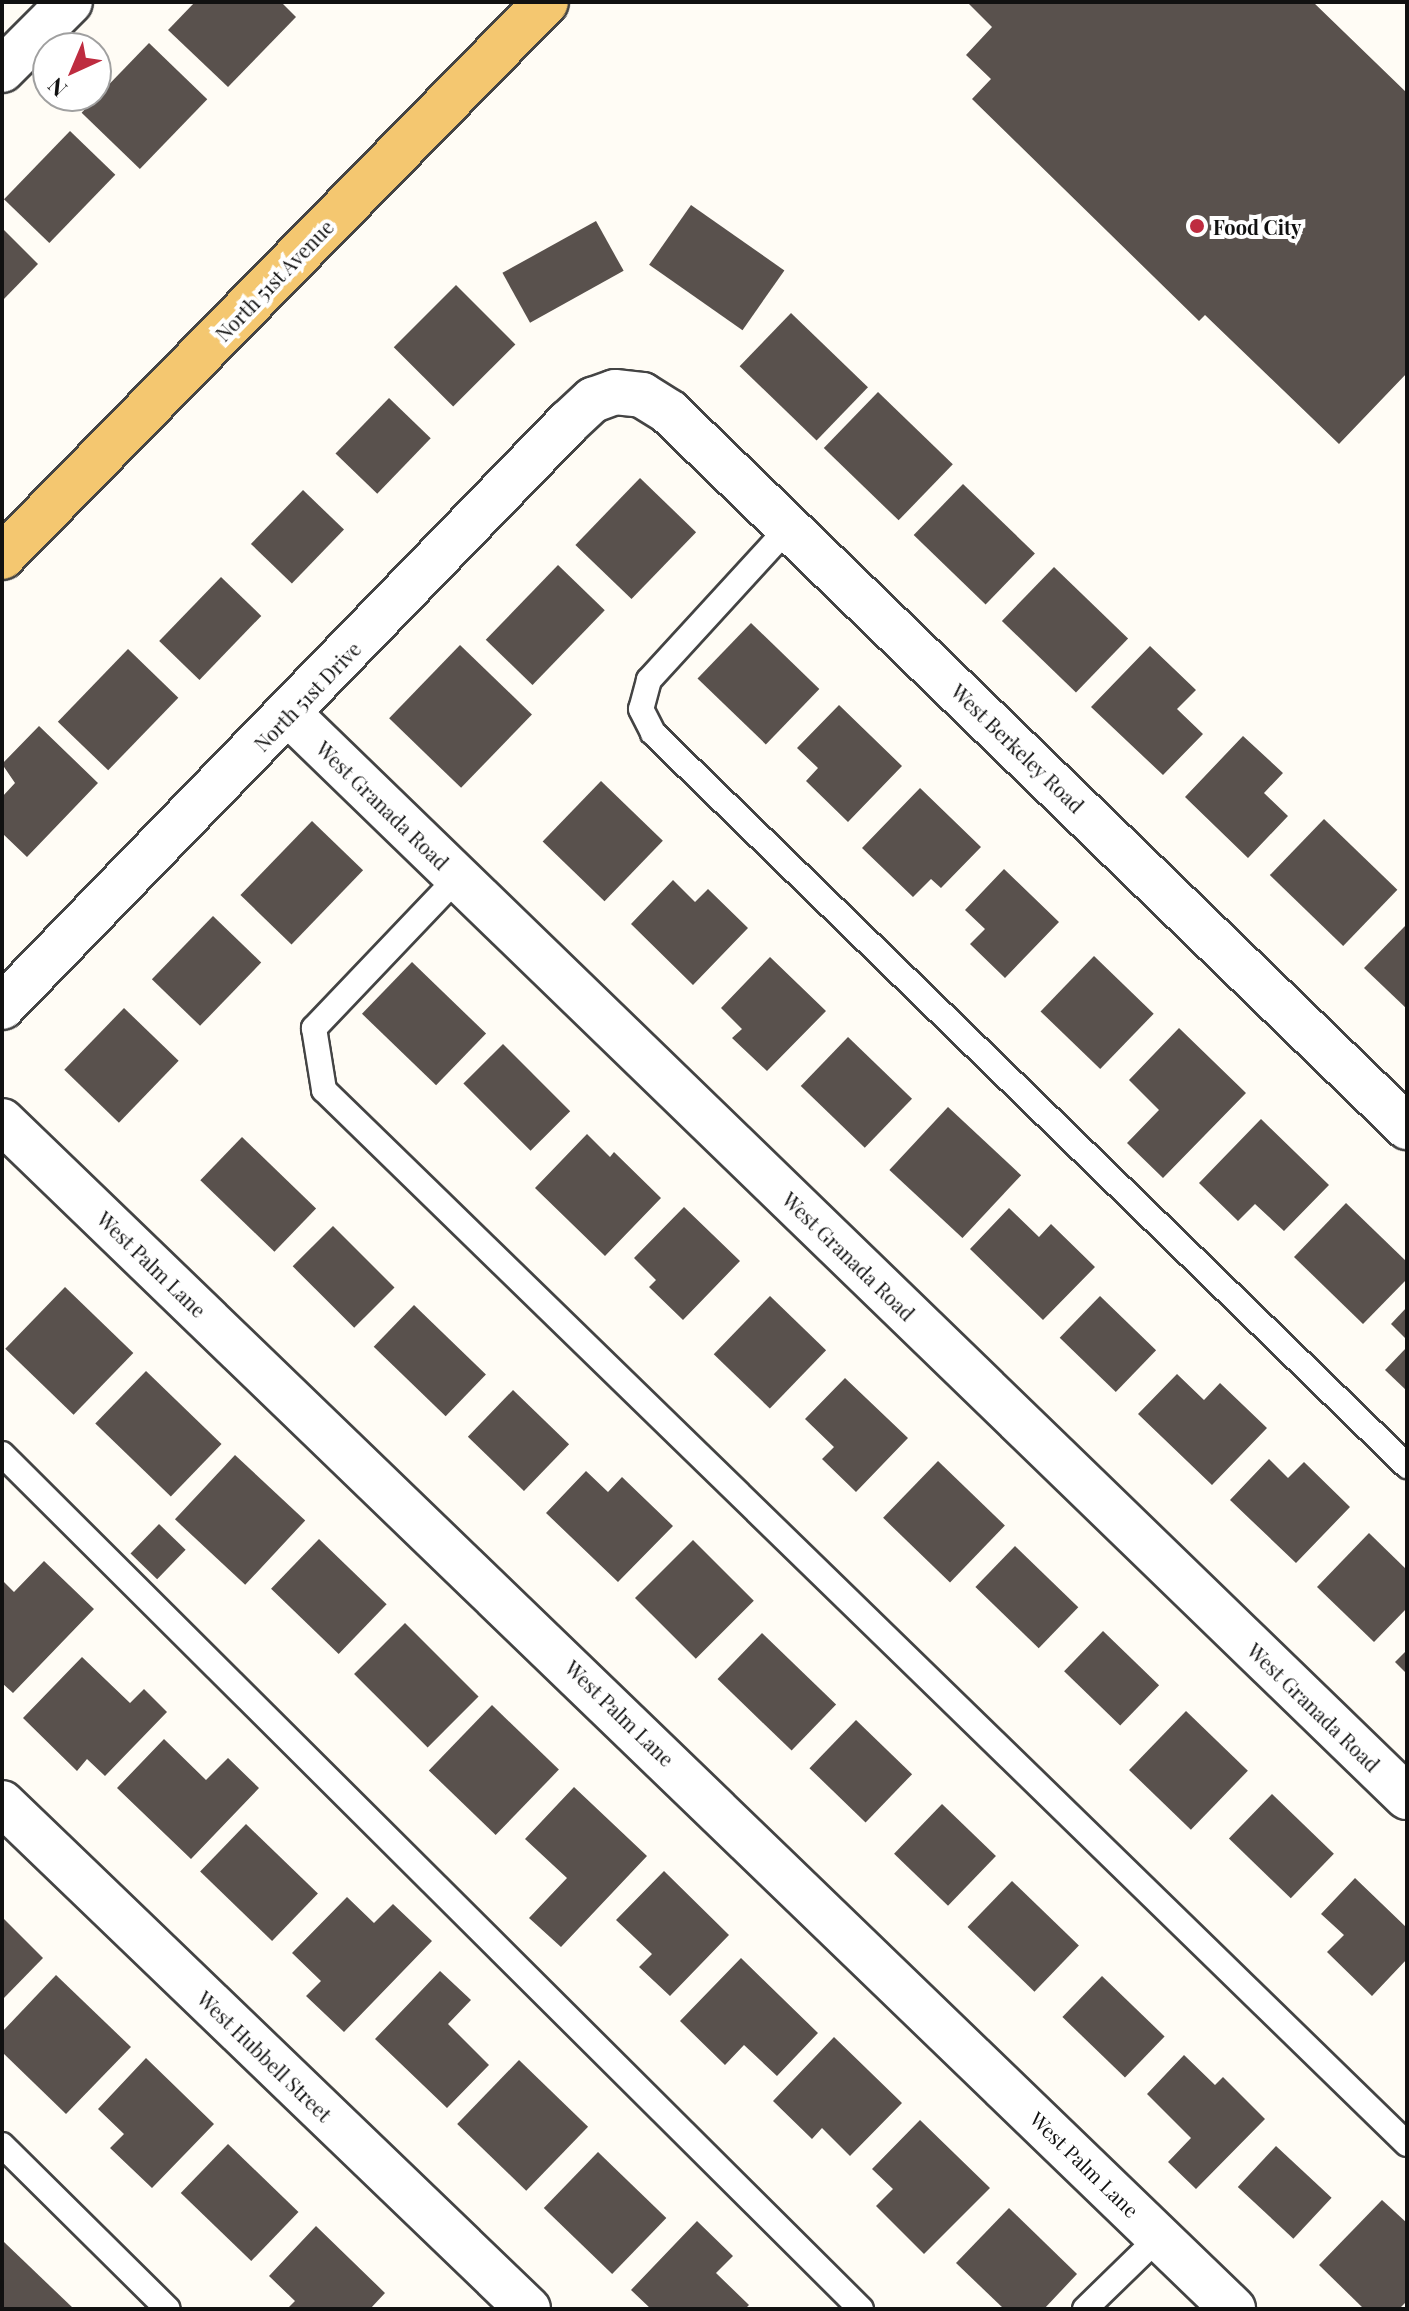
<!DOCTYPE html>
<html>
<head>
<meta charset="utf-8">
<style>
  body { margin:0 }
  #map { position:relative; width:1409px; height:2311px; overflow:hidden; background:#fffcf5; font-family:"Playfair Display",serif }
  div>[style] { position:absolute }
  .building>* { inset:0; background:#59514d; transform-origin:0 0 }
  .roads { filter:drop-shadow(2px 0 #444) drop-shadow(-2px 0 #444) drop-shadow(0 2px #444) drop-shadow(0 -2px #444) }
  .lane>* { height:24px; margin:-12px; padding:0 12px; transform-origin:12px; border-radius:12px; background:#fff }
  .street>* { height:44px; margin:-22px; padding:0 22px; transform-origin:22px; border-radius:22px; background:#fff }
  .primary>* { height:44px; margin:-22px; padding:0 22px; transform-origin:22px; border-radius:22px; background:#f4c770 }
  .dots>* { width:22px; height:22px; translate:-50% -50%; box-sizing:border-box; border:4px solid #fff; border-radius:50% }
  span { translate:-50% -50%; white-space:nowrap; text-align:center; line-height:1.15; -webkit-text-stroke:8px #fff; paint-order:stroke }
  .poi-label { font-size:20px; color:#111; font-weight:700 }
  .left { translate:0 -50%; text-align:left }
  .street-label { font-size:20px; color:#111 }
  .frame { position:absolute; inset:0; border:4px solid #111; pointer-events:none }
  .north { position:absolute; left:32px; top:32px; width:80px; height:80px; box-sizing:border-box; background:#fff; border:2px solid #a0a0a0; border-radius:50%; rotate:224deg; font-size:22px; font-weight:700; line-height:32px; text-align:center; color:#111 }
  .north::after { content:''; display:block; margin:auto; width:28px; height:36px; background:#be2c40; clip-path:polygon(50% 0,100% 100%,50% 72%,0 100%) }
</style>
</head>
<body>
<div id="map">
  <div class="building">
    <i style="clip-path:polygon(195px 2px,281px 2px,296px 17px,228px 87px,168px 30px)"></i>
    <i style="clip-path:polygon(967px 2px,1313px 2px,1407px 93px,1407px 373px,1339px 444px,1205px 315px,1199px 321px,972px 99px,991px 79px,966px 55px,992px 27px)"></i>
    <i style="left:149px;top:43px;width:81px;height:97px;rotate:44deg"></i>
    <i style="left:70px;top:131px;width:63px;height:95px;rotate:44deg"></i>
    <i style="left:691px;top:205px;width:114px;height:73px;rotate:35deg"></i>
    <i style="left:596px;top:221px;width:57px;height:107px;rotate:61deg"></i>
    <i style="clip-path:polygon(2px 228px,38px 264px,2px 301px)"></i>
    <i style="left:456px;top:285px;width:84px;height:88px;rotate:45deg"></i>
    <i style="left:791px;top:313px;width:107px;height:74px;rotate:44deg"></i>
    <i style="left:878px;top:392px;width:104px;height:78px;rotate:44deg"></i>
    <i style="left:389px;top:398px;width:58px;height:77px;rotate:44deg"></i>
    <i style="left:640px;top:478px;width:78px;height:93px;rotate:44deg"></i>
    <i style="left:963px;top:484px;width:100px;height:71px;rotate:44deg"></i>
    <i style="left:303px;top:490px;width:57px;height:75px;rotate:44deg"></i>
    <i style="left:558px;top:565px;width:65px;height:104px;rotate:44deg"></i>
    <i style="left:1054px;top:567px;width:103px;height:75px;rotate:44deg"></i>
    <i style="left:221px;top:577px;width:56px;height:89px;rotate:44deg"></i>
    <i style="left:751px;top:623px;width:95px;height:77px;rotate:44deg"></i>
    <i style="left:460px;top:645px;width:100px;height:102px;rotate:44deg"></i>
    <i style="clip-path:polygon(1150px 646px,1196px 690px,1177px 709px,1203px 734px,1163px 775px,1091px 707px)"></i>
    <i style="left:128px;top:649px;width:70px;height:101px;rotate:44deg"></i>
    <i style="clip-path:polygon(839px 705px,902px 766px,848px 822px,806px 781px,818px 768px,797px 748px)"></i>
    <i style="clip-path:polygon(39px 726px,98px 783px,27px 857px,2px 833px,2px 797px,15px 783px,2px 764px)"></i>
    <i style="clip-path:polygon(1243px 736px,1283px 773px,1264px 793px,1288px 816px,1248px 858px,1185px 797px)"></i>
    <i style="left:601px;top:781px;width:86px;height:84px;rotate:44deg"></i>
    <i style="clip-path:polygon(920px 788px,981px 847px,941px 888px,931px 879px,913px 897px,862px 848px)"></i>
    <i style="left:1324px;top:819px;width:102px;height:78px;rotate:44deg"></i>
    <i style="left:312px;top:821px;width:71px;height:103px;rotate:44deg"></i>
    <i style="clip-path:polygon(1004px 869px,1059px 922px,1005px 978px,970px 944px,985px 929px,965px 910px)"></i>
    <i style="clip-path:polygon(673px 880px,695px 902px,708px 889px,748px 928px,693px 985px,631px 924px)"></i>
    <i style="left:213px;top:916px;width:67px;height:88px;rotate:44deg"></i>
    <i style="clip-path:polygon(1407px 924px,1407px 1009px,1364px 968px)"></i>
    <i style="left:1094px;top:956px;width:83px;height:77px;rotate:44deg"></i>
    <i style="clip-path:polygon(770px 957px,826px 1011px,767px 1071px,732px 1038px,742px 1029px,721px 1008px)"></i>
    <i style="left:412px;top:962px;width:103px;height:72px;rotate:44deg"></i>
    <i style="left:124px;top:1008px;width:76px;height:86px;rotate:44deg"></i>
    <i style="clip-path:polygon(1179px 1028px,1246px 1093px,1163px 1178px,1127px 1143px,1159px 1110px,1129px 1080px)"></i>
    <i style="left:848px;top:1037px;width:89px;height:68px;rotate:44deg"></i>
    <i style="left:503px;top:1044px;width:95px;height:56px;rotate:45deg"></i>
    <i style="left:948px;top:1107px;width:100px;height:86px;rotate:43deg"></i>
    <i style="clip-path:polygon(1261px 1119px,1329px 1185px,1284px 1231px,1255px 1204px,1238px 1221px,1199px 1183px)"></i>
    <i style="clip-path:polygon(587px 1134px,610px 1157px,614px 1152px,661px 1198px,605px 1256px,535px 1188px)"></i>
    <i style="left:242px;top:1137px;width:103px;height:60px;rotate:44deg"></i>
    <i style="clip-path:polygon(1346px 1203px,1407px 1262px,1407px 1279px,1363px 1324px,1294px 1257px)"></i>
    <i style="clip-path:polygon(684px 1207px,740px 1261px,683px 1320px,649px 1287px,656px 1280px,634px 1258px)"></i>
    <i style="clip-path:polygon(1009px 1208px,1039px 1237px,1051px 1224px,1095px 1267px,1043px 1320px,970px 1249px)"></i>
    <i style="left:333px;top:1226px;width:87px;height:57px;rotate:45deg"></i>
    <i style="left:65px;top:1287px;width:95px;height:86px;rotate:44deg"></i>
    <i style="left:770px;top:1296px;width:78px;height:81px;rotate:44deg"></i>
    <i style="left:1100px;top:1296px;width:78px;height:58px;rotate:44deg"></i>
    <i style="left:414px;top:1305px;width:100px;height:58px;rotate:44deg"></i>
    <i style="clip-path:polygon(1407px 1307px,1407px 1340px,1391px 1324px)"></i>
    <i style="clip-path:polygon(1407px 1347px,1407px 1391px,1385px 1370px)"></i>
    <i style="left:146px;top:1371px;width:105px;height:73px;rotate:44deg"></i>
    <i style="clip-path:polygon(1177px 1374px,1204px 1400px,1220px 1383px,1267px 1428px,1212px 1485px,1138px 1414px)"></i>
    <i style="clip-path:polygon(845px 1378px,908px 1438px,856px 1492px,822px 1459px,834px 1447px,805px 1419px)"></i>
    <i style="left:513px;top:1390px;width:78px;height:65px;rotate:44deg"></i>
    <i style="left:235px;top:1455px;width:96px;height:88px;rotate:43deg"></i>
    <i style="clip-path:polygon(1269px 1459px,1288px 1478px,1304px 1462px,1350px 1507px,1296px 1563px,1230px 1500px)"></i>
    <i style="left:938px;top:1461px;width:93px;height:79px;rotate:44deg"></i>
    <i style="clip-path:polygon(586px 1471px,608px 1492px,622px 1477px,673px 1526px,618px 1582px,546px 1513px)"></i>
    <i style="left:159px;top:1524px;width:37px;height:41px;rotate:44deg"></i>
    <i style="clip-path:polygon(1369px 1533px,1407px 1570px,1407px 1608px,1374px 1642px,1317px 1587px)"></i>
    <i style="left:319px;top:1539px;width:94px;height:69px;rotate:44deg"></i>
    <i style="left:693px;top:1540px;width:86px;height:82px;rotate:45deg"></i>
    <i style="left:1015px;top:1546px;width:88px;height:57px;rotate:44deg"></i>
    <i style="clip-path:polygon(44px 1561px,94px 1609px,13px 1693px,2px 1683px,2px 1580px,14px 1592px)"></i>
    <i style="left:405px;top:1623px;width:104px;height:72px;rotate:45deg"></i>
    <i style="left:1103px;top:1631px;width:78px;height:56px;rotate:44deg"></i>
    <i style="left:762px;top:1633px;width:103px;height:64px;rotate:44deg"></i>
    <i style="clip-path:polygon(1407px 1650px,1407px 1674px,1395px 1662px)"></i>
    <i style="clip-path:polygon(82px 1657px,130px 1703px,144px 1689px,167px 1712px,105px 1776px,87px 1759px,77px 1771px,23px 1718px)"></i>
    <i style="left:492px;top:1705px;width:93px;height:91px;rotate:44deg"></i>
    <i style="left:1186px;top:1711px;width:86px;height:82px;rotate:44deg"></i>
    <i style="left:856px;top:1720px;width:78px;height:67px;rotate:44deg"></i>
    <i style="clip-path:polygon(164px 1739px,206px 1780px,228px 1758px,259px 1788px,191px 1859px,117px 1788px)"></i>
    <i style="clip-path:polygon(574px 1787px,647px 1856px,561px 1947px,529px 1918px,567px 1878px,525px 1839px)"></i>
    <i style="left:1272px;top:1794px;width:86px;height:62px;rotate:44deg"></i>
    <i style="left:942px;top:1804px;width:75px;height:69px;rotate:44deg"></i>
    <i style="left:246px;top:1824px;width:100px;height:66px;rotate:44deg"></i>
    <i style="clip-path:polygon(664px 1871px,729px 1935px,670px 1996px,639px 1967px,652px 1954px,616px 1920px)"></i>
    <i style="clip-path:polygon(1355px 1878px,1407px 1928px,1407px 1959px,1372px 1996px,1327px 1952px,1344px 1935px,1321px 1914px)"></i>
    <i style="left:1012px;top:1881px;width:93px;height:64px;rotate:44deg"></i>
    <i style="clip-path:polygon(347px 1897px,374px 1923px,393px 1904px,432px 1941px,344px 2032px,306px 1996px,321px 1981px,292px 1953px)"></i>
    <i style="clip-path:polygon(2px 1917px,43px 1958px,2px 2000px)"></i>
    <i style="clip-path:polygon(741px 1958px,818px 2033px,777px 2076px,744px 2045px,725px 2065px,680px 2021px)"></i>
    <i style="clip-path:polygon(440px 1971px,471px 2000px,448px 2024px,489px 2065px,447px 2108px,375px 2039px)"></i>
    <i style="clip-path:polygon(56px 1975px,131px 2047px,66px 2114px,2px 2052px,2px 2032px)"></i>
    <i style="left:1102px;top:1976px;width:87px;height:57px;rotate:44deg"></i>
    <i style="clip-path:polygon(834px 2037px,902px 2103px,850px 2156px,822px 2128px,812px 2139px,773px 2101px)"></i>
    <i style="clip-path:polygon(1184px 2055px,1215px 2085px,1223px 2077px,1265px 2119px,1196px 2189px,1168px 2162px,1191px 2138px,1147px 2094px)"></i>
    <i style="clip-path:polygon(146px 2058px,214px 2124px,152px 2188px,110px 2148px,124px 2134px,98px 2109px)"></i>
    <i style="left:519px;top:2060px;width:96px;height:89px;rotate:44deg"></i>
    <i style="clip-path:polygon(920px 2120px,990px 2188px,924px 2254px,876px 2206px,893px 2189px,872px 2169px)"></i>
    <i style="left:228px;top:2144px;width:98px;height:68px;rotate:44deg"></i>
    <i style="left:1276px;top:2146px;width:76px;height:56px;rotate:43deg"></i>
    <i style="left:598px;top:2152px;width:95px;height:78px;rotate:44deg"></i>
    <i style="clip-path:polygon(1382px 2200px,1407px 2223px,1407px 2301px,1399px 2309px,1364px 2309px,1319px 2265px)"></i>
    <i style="clip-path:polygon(1009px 2208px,1077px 2274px,1044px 2309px,1004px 2309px,956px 2263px)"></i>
    <i style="clip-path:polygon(697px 2221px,733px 2256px,716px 2273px,749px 2305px,745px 2309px,651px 2309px,631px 2290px)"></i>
    <i style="clip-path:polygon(316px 2226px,385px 2293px,370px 2309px,287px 2309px,295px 2301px,269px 2276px)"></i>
    <i style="clip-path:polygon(4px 2242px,74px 2309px,2px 2309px)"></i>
  </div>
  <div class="roads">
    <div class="lane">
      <i style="left:790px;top:526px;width:209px;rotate:132.5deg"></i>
      <i style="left:649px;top:680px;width:30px;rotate:105deg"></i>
      <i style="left:641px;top:709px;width:27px;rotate:63deg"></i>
      <i style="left:653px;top:733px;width:1052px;rotate:44.19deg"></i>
      <i style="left:458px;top:877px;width:209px;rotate:133.6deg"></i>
      <i style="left:314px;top:1028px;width:63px;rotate:80.8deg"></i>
      <i style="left:324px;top:1090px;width:1511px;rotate:44.22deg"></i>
      <i style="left:2px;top:1454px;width:1212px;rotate:44.87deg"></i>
      <i style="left:2px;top:2145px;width:233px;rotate:44.7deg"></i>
      <i style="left:1085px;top:2309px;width:103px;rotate:-44.2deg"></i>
    </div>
    <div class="street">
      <i style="left:2px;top:70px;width:96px;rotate:-45deg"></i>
      <i style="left:290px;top:715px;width:1555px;rotate:44.09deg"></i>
      <i style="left:2px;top:1007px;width:815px;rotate:-45.9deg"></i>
      <i style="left:569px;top:422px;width:33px;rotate:-43deg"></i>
      <i style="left:593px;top:400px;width:23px;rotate:-20deg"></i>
      <i style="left:615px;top:392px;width:27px;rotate:6deg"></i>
      <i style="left:642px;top:395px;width:32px;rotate:32deg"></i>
      <i style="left:669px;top:412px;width:1028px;rotate:44.09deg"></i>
      <i style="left:2px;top:1121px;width:1711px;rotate:43.98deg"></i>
      <i style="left:2px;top:1803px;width:730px;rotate:43.89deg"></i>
    </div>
    <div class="primary">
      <i style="left:2px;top:557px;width:777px;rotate:-45.57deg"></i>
    </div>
  </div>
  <div class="dots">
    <i style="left:1197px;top:226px;background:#be2c40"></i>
  </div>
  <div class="poi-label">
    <span class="left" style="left:1213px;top:226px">Food City</span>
  </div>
  <div class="street-label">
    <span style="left:274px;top:280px;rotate:-46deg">North 51st Avenue</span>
    <span style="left:307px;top:696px;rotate:-46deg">North 51st Drive</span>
    <span style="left:1018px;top:748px;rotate:44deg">West Berkeley Road</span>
    <span style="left:383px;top:805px;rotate:44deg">West Granada Road</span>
    <span style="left:849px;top:1256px;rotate:44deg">West Granada Road</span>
    <span style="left:152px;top:1264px;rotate:44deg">West Palm Lane</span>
    <span style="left:1314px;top:1707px;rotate:44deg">West Granada Road</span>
    <span style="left:620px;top:1713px;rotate:44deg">West Palm Lane</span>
    <span style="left:265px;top:2056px;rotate:44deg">West Hubbell Street</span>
    <span style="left:1085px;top:2164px;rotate:44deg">West Palm Lane</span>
  </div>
  <div class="frame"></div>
  <div class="north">N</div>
</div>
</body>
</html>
